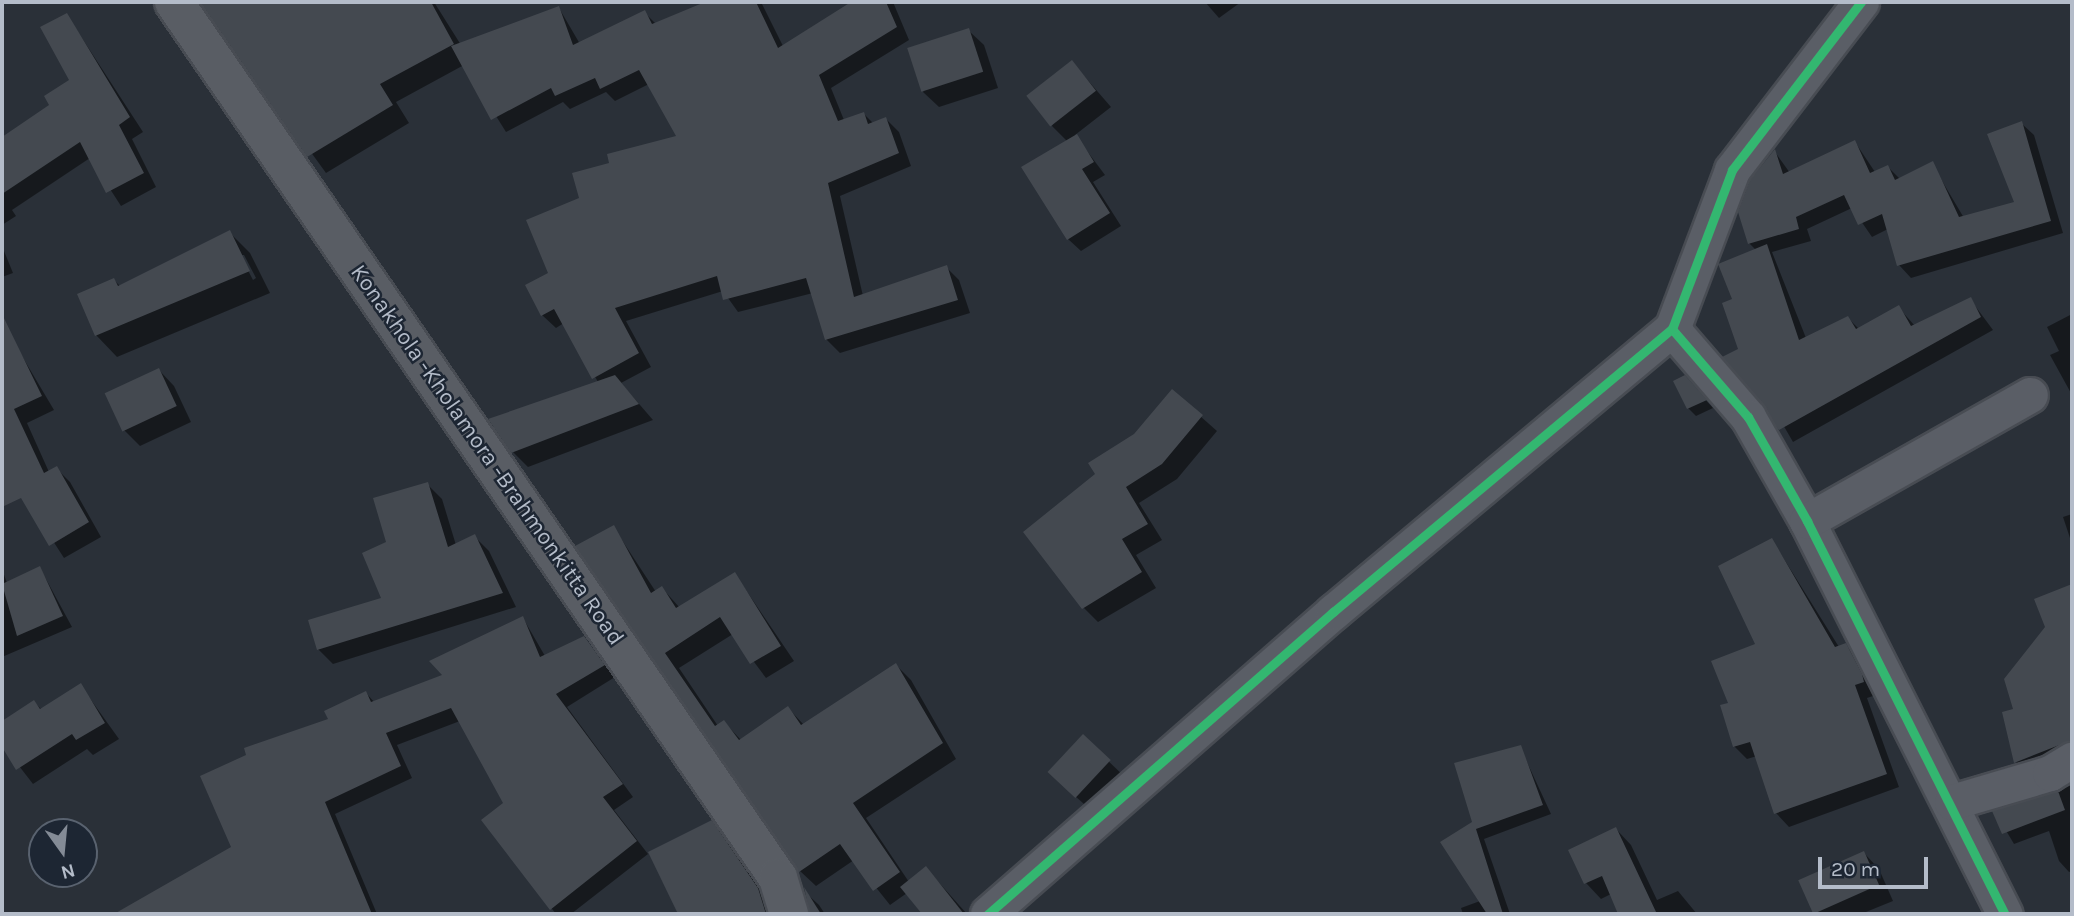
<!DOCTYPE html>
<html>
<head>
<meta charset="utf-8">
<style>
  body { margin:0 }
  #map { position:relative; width:2074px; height:916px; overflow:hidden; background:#2a3038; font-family:Karla,sans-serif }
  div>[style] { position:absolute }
  .shadow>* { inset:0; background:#0007 }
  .building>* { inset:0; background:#444950; transform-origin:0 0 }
  .roads { filter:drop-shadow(2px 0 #484c53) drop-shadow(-2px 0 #484c53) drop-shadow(0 2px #484c53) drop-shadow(0 -2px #484c53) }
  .street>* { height:35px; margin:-17.5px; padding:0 17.5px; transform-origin:17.5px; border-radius:17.5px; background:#5a5e66 }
  .secondary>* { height:38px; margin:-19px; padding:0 19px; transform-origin:19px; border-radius:19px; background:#595d64 }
  .cycleway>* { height:9px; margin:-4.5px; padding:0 4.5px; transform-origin:4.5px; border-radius:4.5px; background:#33b770 }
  span { translate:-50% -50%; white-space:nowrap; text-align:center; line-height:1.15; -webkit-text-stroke:5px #1d2633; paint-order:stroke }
  .street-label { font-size:23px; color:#b4bcc9 }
  .frame { position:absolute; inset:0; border:4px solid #b4bcc9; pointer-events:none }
  .north { position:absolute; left:28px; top:818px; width:70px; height:70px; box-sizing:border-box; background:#1d2633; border:2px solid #59626f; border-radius:50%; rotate:165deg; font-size:19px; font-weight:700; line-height:28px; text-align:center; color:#b4bcc9 }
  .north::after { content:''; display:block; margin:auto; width:24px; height:32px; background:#848b96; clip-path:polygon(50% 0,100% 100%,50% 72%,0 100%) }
  .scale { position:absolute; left:1818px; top:857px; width:110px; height:32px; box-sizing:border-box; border:4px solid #b4bcc9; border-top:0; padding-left:9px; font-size:21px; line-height:24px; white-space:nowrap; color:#b4bcc9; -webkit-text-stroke:5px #1d2633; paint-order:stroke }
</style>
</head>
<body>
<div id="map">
  <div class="shadow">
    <i style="clip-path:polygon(202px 2px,237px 2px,309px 109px,305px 20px,338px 2px,397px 2px,400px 8px,434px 2px,461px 45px,559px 8px,580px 44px,644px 12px,656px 24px,709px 2px,761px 2px,783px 46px,854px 2px,893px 2px,909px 40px,831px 88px,844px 120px,864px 114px,873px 123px,886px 119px,899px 132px,911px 166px,840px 196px,863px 296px,946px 267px,959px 280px,970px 313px,840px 353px,826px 339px,813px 293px,738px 312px,723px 291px,626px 321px,651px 367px,621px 383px,653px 420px,528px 467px,513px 452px,598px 382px,564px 323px,556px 328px,542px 315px,550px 274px,581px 199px,612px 164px,678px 137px,649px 84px,615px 101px,606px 92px,570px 109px,563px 102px,506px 132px,464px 65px,396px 102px,409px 123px,326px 173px)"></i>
    <i style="clip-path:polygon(1205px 2px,1241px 2px,1219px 18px)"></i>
    <i style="clip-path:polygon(67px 15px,143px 132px,132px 139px,156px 187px,121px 206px,90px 158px,12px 210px,16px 216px,2px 225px,2px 139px,52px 106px,71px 80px)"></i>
    <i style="clip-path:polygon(968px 30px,984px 45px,998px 88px,939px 107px,923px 92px)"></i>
    <i style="clip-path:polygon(1072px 62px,1111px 107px,1075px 135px,1105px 175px,1093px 182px,1121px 226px,1081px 251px,1068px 239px,1067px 141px,1052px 126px)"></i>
    <i style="clip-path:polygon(2021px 123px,2034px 135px,2063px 233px,1911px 278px,1899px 265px,1888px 229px,1872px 237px,1852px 208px,1807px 229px,1811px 241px,1772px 252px,1806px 338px,1848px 318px,1859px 329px,1899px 308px,1915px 326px,1970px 299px,1993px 330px,1793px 442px,1740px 350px,1734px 300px,1756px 250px,1749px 243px,1775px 152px,1790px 173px,1855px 142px,1875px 172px,1888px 167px,1900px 179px,1932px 164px,1964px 218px,2016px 204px)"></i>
    <i style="clip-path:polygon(evenodd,229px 232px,250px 253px,270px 293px,117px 357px,96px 335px,114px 280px,121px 287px,229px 232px,240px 255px,244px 255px,256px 278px,253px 280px,240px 255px)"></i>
    <i style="clip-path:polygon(2px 246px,13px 273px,2px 277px)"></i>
    <i style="clip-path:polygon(2072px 314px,2072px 395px,2050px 355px,2059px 351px,2047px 327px)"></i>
    <i style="clip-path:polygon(16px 346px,54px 410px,27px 423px,49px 472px,56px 468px,70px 482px,101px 537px,64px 558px,2px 462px,2px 353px)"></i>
    <i style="clip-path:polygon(159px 370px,174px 386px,191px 422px,140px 446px,124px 430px)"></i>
    <i style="clip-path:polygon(1692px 385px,1713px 408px,1696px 416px,1688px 408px)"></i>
    <i style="clip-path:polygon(1173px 392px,1217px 431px,1177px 479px,1139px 503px,1162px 540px,1136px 555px,1156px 588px,1098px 622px,1083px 607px,1098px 475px)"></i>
    <i style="clip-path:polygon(427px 484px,442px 499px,456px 545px,474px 536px,489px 551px,516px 607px,333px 664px,318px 649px,384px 599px,389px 543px)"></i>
    <i style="clip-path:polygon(2072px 514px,2072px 544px,2063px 517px)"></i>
    <i style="clip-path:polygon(614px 528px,656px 592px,662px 588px,680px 608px,735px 574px,794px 661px,766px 678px,733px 634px,679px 668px,718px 726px,724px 722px,741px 740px,788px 708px,804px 725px,896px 665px,911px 680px,956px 759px,866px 818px,909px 882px,926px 868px,967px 914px,924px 914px,907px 893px,890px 905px,854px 860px,816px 886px,800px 871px,578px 546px)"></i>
    <i style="clip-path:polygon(1772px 540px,1839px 647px,1845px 645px,1859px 658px,1876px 695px,1867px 698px,1899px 787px,1789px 827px,1776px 813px,1757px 756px,1747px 759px,1734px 746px,1730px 704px,1757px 645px)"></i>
    <i style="clip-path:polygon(40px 568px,72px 627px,2px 657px,2px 569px,7px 583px)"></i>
    <i style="clip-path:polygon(2072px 585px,2072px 754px,2027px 772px,2016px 762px,2015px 710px,2047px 628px,2036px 600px)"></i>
    <i style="clip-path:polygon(523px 618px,545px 656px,584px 638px,615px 677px,567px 707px,633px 797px,614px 810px,648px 854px,571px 914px,556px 914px,483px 821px,505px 804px,460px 721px,397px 745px,412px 778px,335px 814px,377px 914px,150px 914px,142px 900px,233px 848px,330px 720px,366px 693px,375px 703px,445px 676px)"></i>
    <i style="clip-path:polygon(81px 686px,119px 739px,93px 755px,87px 749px,33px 784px,2px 744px,2px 723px,34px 702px,42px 710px)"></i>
    <i style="clip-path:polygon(1083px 737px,1125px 777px,1093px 812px,1066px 788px)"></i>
    <i style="clip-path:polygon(1520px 747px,1551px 814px,1484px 839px,1510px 914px,1463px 914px,1461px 908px,1480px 901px,1474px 823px)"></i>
    <i style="clip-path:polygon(2072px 785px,2072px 871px,2069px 872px,2059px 861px,2049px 831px,2014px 844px,1995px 812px)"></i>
    <i style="clip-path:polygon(711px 822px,727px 838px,777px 914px,681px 914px,650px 853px)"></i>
    <i style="clip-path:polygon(1616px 829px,1631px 845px,1657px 900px,1678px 891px,1697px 914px,1620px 914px,1611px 894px,1601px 899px,1586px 883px)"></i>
    <i style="clip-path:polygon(1864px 853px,1879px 869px,1893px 901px,1861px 914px,1815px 914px,1800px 881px)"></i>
    <i style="clip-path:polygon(807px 894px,819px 905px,825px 914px,810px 914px)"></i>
  </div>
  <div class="building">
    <i style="clip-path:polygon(200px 2px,431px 2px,454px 44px,380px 84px,393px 105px,307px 157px)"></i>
    <i style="clip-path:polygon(705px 2px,756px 2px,778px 48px,851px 2px,886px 2px,897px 27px,819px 75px,838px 121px,864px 112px,868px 124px,886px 117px,899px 153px,828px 183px,854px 297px,947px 265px,958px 300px,825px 340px,806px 278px,723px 300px,717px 276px,615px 308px,639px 353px,592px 379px,554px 309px,541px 316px,525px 285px,548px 273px,526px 220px,579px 198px,572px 173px,609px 163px,607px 154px,676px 136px,639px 70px,600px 89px,595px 78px,555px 96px,551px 88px,491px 120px,451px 46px,559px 6px,573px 45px,645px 10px,652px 24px)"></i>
    <i style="clip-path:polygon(67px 13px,130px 117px,119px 125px,144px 173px,106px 193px,80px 142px,2px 194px,2px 137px,49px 105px,44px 96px,69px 80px,40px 27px)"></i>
    <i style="left:969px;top:28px;width:46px;height:65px;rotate:72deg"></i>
    <i style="left:1072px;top:60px;width:39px;height:58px;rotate:52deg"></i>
    <i style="clip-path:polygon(2022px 121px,2051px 221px,1897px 266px,1882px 214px,1858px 225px,1844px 195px,1796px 217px,1799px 229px,1748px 244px,1738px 212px,1750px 180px,1775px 149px,1783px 174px,1855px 140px,1870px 173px,1888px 165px,1895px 180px,1933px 161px,1959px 217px,2014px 202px,1987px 134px)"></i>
    <i style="clip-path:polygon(1077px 134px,1094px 162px,1082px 169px,1110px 213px,1067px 240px,1021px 167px)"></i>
    <i style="clip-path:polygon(230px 230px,250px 271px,95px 336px,77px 294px,114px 278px,118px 286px)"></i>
    <i style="clip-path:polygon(1767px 244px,1799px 340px,1848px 316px,1856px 329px,1899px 305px,1911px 326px,1971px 297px,1981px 317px,1779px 430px,1722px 357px,1738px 349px,1722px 303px,1732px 299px,1718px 264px)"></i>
    <i style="clip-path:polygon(2px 314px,42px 396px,14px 409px,44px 473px,57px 466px,89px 522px,49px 546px,21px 498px,2px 507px)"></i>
    <i style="left:159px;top:368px;width:42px;height:60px;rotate:65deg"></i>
    <i style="clip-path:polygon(615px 375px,639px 404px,511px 453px,488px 419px)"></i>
    <i style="clip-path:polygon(1685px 375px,1707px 400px,1687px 409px,1673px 381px)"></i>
    <i style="clip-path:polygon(1172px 389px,1203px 415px,1162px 464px,1126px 487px,1148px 524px,1122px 539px,1142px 572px,1082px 609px,1023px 532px,1095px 474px,1088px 463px,1134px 434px)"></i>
    <i style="clip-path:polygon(428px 482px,448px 547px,475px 534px,503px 593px,317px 650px,308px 620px,381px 598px,362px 553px,386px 542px,373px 498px)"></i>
    <i style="clip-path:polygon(614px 525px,651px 593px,662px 586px,676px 608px,735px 572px,781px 646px,750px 664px,720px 617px,665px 653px,715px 726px,724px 720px,739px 740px,788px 706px,801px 725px,896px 663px,943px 743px,853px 803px,900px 872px,873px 891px,840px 844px,799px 872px,575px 546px)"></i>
    <i style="clip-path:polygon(1772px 538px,1835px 647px,1846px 643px,1862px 674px,1864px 682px,1855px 685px,1887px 774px,1774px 814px,1750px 742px,1733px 747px,1720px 705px,1728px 703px,1711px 661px,1755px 644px,1718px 566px)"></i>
    <i style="clip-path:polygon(40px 566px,63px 616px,17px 636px,2px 584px)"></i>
    <i style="clip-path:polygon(2072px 584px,2072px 740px,2014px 763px,2002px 712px,2013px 709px,2004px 679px,2045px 627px,2034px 599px)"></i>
    <i style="clip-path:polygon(523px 616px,540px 657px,584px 636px,605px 665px,556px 694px,623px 784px,603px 797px,637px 841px,550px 910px,481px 820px,503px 803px,451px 708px,386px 733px,401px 766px,325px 802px,372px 914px,114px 914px,231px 847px,200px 776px,246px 755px,244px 748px,328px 719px,324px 711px,366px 691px,371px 702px,442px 675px,429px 661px)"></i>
    <i style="clip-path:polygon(81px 683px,105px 723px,76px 740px,72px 734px,16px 770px,2px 747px,2px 721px,34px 700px,40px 709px)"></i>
    <i style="left:1083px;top:734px;width:38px;height:52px;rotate:43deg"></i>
    <i style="clip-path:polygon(1521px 745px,1543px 805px,1476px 829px,1503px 914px,1487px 914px,1440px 842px,1472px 822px,1454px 763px)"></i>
    <i style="clip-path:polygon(2058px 791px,2065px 810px,2002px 834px,1992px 811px)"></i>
    <i style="clip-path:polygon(712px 820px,758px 888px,766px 914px,678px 914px,648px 852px)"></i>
    <i style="clip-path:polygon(1616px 827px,1657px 914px,1618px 914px,1602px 876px,1584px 884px,1568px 850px)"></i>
    <i style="left:1864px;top:851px;width:37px;height:72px;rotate:66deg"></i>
    <i style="clip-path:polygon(926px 866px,964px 914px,922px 914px,900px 887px)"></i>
    <i style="clip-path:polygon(804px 887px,821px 914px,810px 914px)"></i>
  </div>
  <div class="roads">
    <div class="street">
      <i style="left:1672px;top:329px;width:116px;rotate:49.2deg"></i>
      <i style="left:1748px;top:417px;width:120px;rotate:60.4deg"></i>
      <i style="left:1807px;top:521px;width:440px;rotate:63.3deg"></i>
      <i style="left:1807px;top:521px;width:256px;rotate:-29.5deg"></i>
      <i style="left:1952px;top:802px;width:102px;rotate:-16.5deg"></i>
      <i style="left:2050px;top:773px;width:26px;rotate:-31deg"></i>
      <i style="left:988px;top:914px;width:459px;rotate:-41.2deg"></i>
      <i style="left:1333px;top:612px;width:442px;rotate:-39.9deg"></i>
      <i style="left:1672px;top:329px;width:170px;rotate:-69.3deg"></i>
      <i style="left:1732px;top:170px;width:212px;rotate:-52.5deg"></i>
    </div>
    <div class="secondary">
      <i style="left:174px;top:2px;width:1064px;rotate:55.41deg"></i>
      <i style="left:778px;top:878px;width:38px;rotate:73deg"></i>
    </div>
  </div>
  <div class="cycleway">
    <i style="left:1672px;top:329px;width:116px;rotate:49.2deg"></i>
    <i style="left:1748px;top:417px;width:120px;rotate:60.4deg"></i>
    <i style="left:1807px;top:521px;width:440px;rotate:63.3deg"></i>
    <i style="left:988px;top:914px;width:459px;rotate:-41.2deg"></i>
    <i style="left:1333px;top:612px;width:442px;rotate:-39.9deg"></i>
    <i style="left:1672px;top:329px;width:170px;rotate:-69.3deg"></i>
    <i style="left:1732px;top:170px;width:212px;rotate:-52.5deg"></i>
  </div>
  <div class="street-label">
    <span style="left:487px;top:455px;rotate:55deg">Konakhola -Kholamora -Brahmonkitta Road</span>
  </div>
  <div class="frame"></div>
  <div class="north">N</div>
  <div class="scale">20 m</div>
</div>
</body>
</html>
